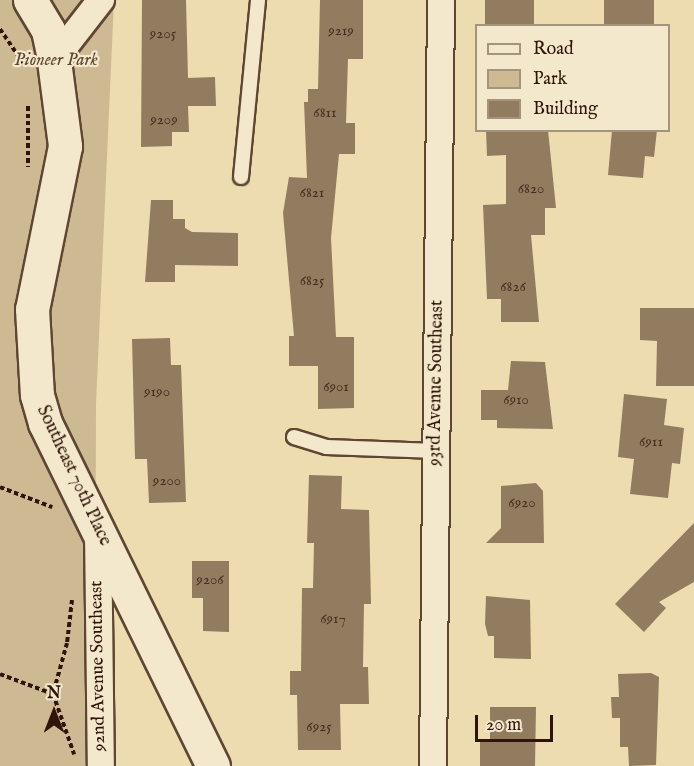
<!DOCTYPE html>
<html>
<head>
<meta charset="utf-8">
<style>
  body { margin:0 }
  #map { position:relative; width:694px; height:766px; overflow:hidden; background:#eddcaf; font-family:"IM FELL English",serif }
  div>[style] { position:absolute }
  .green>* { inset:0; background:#cdba93 }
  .building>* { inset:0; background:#927c60; transform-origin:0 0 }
  .path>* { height:4px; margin-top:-2px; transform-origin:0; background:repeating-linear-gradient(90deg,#30140a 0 4.5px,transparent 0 7.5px) }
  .roads { filter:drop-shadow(2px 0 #5f4633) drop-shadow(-2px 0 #5f4633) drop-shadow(0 2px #5f4633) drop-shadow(0 -2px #5f4633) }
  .lane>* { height:14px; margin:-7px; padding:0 7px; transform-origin:7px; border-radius:7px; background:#f3e8cb }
  .street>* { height:26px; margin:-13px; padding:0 13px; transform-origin:13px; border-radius:13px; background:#f3e8cb }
  .secondary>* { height:33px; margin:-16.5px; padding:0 16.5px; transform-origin:16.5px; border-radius:16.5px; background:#f3e8cb }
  span { translate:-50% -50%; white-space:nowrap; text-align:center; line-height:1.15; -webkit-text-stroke:4.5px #f3e8cb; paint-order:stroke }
  .number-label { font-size:15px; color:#482e20 }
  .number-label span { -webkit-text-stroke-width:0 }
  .park-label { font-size:18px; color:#5f4633; font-style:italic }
  .street-label { font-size:18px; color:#30140a }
  .legend { position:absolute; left:475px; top:24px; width:195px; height:108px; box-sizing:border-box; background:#f3e8cb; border:2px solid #a5937e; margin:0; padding:8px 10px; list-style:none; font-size:18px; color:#30140a }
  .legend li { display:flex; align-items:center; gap:12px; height:30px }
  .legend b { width:30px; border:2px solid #a5937e }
  .north { position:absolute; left:24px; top:682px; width:60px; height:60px; -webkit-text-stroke:4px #f3e8cb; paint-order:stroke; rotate:0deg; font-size:16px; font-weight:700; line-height:24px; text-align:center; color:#30140a }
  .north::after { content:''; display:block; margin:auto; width:21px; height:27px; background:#30140a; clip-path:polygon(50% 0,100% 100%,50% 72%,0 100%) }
  .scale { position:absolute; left:475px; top:715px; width:78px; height:27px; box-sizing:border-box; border:3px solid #30140a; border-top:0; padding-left:8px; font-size:18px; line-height:21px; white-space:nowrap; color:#30140a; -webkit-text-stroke:4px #f3e8cb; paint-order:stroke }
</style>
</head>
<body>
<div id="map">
  <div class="green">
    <i style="clip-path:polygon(0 0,114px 0,96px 404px,95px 766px,0 766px)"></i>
  </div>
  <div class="building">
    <i style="clip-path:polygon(142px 0,186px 0,188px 78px,215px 77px,216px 106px,188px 106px,189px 132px,172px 132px,172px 146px,141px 147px)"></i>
    <i style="clip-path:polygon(320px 0,363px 0,363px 59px,348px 59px,346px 123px,355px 123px,355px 154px,339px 154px,331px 238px,336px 337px,354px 337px,354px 408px,318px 409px,318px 366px,289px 366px,289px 336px,294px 336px,283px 213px,289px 177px,307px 178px,304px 102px,308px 102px,308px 89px,318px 89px)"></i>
    <i style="left:485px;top:0;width:49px;height:26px"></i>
    <i style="left:604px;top:0;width:50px;height:26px"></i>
    <i style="clip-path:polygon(486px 130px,548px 130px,556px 208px,545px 208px,545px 235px,531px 235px,539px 322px,501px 322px,501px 299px,487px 299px,483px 205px,506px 204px,506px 155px,487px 156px)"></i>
    <i style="clip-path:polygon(612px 130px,657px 130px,654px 157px,645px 156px,643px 178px,608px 175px)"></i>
    <i style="clip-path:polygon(151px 200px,173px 200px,173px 219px,185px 219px,185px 228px,192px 232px,238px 233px,238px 266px,175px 265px,175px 282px,145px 282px)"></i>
    <i style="clip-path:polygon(640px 308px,694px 308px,694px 386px,656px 386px,657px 341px,640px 340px)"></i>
    <i style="clip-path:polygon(170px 338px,171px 365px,181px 365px,186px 502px,149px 503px,147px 459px,135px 459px,132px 339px)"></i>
    <i style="clip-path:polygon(511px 361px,545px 362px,553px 429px,497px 428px,497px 420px,481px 420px,481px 390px,508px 390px)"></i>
    <i style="clip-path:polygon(624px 394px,667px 399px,664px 425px,684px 428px,680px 464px,672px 463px,668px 498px,630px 494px,634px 459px,618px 457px)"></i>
    <i style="clip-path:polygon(309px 475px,342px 476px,341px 509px,369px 510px,371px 604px,364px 604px,363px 667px,368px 667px,369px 704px,340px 704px,341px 750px,298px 750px,297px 695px,290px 695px,290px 671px,301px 671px,302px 588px,313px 588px,314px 543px,307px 543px)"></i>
    <i style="clip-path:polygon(536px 483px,543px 491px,544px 543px,486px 543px,501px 528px,501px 486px)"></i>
    <i style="clip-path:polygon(694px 523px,694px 582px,659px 602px,666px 608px,644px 632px,615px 604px)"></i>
    <i style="clip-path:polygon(192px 561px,229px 561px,229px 632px,203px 631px,203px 598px,192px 598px)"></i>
    <i style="clip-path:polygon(486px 596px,530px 600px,531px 659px,494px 658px,494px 636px,488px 636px,485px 624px)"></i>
    <i style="clip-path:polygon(651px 673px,659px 677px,656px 765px,629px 766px,628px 747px,620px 747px,620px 718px,612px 718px,611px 697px,619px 697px,618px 674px)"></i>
    <i style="clip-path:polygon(490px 707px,536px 707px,535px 766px,480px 766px,480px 740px,490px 741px)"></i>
  </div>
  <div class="path">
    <i style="left:0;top:29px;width:41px;rotate:55.9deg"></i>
    <i style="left:28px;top:106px;width:61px;rotate:90deg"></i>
    <i style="left:0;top:487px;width:56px;rotate:21deg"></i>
    <i style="left:72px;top:600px;width:43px;rotate:96.6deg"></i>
    <i style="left:67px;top:643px;width:53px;rotate:105.4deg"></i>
    <i style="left:53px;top:694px;width:64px;rotate:70.7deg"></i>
    <i style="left:0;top:674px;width:57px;rotate:20.7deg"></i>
  </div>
  <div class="roads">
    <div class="lane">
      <i style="left:241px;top:177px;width:178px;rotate:-84.5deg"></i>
      <i style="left:294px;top:437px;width:34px;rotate:17deg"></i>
      <i style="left:326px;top:447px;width:111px;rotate:2.1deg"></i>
    </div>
    <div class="street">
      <i style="left:55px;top:59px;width:75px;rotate:-52.1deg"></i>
      <i style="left:98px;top:531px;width:235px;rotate:89.3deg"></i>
      <i style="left:433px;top:766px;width:766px;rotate:-89.4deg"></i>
    </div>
    <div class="secondary">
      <i style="left:30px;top:0;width:35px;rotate:59deg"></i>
      <i style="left:48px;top:30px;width:24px;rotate:78deg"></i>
      <i style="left:53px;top:53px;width:94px;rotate:82.6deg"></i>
      <i style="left:65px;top:146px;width:166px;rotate:101.4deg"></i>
      <i style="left:32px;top:309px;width:86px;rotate:86.7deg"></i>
      <i style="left:37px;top:395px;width:29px;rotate:74deg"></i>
      <i style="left:45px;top:423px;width:382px;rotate:63.9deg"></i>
    </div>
  </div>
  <div class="number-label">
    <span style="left:341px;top:31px">9219</span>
    <span style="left:163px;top:34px">9205</span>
    <span style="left:325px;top:113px">6811</span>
    <span style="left:164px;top:120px">9209</span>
    <span style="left:531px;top:189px">6820</span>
    <span style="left:312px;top:193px">6821</span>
    <span style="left:312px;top:281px">6825</span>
    <span style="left:513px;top:287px">6826</span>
    <span style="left:336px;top:387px">6901</span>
    <span style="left:157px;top:392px">9190</span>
    <span style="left:516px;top:400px">6910</span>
    <span style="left:651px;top:442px">6911</span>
    <span style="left:167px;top:481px">9200</span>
    <span style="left:522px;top:503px">6920</span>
    <span style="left:210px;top:580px">9206</span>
    <span style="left:333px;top:619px">6917</span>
    <span style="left:319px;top:727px">6925</span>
  </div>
  <div class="park-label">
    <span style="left:56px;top:61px">Pioneer Park</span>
  </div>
  <div class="street-label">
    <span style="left:437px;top:383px;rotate:-89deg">93rd Avenue Southeast</span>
    <span style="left:73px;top:476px;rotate:65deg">Southeast 70th Place</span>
    <span style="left:99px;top:666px;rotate:-91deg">92nd Avenue Southeast</span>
  </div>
  <ul class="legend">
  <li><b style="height:8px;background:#f3e8cb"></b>Road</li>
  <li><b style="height:16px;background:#cdba93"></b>Park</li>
  <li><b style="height:16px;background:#927c60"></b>Building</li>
  </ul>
  <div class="north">N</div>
  <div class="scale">20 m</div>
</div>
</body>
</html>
